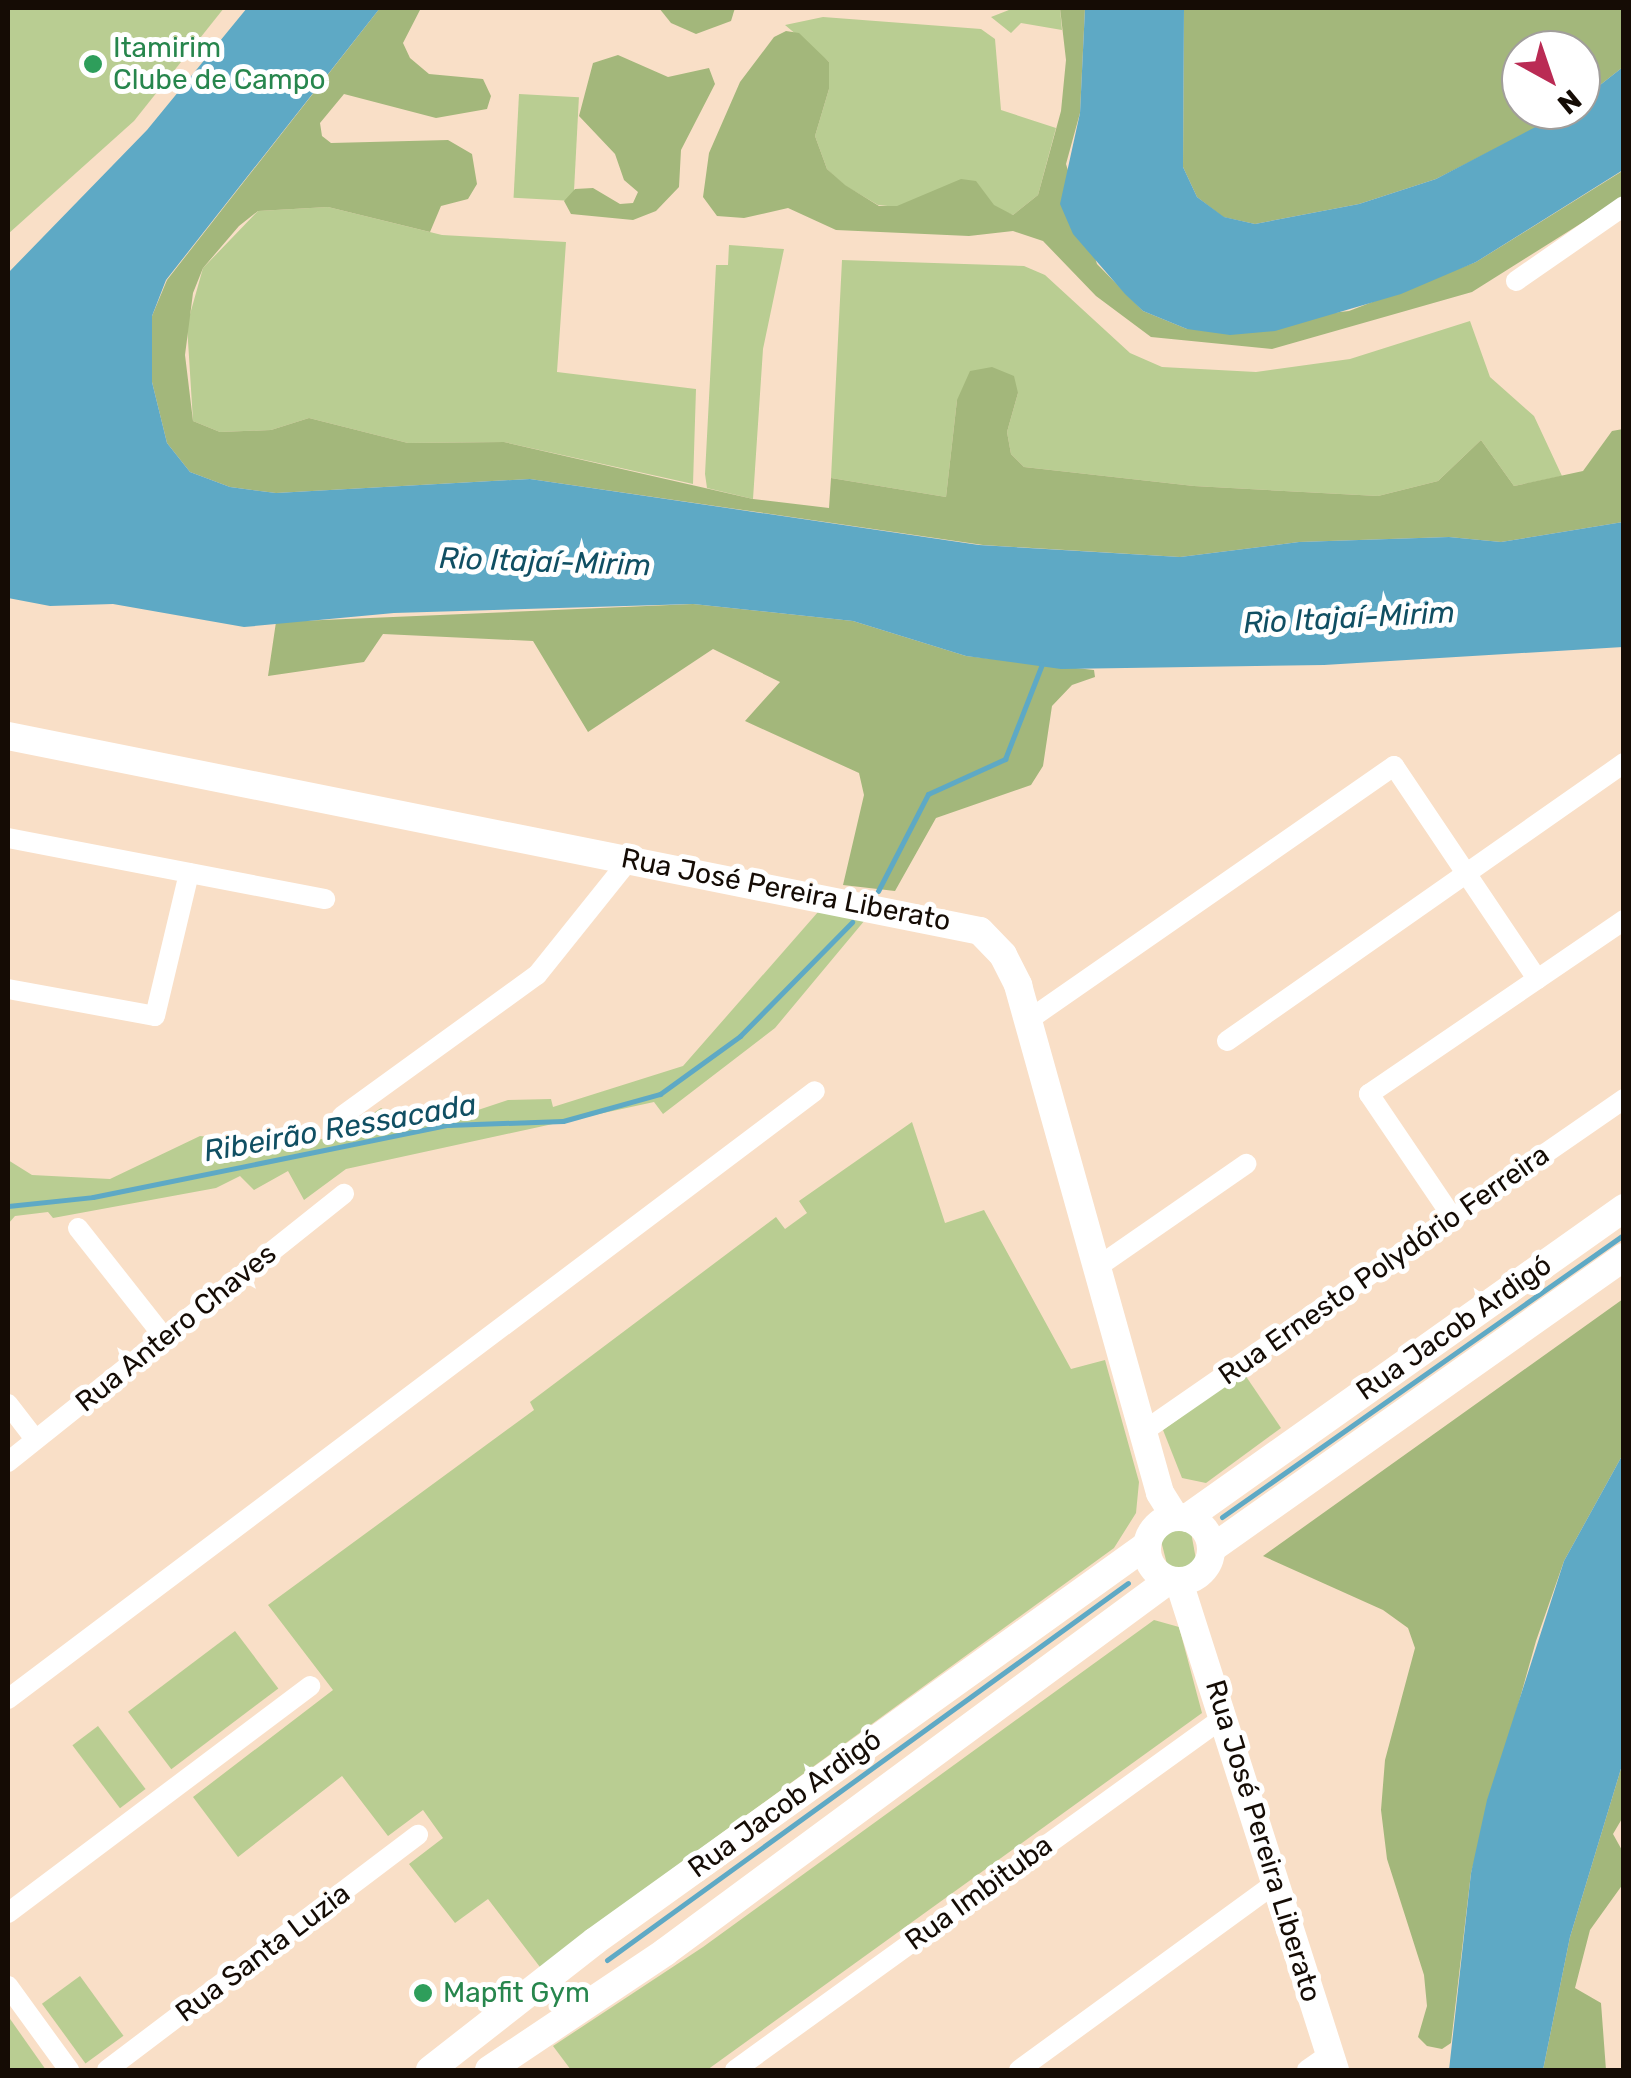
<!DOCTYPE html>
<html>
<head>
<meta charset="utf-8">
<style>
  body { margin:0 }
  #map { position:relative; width:1631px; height:2078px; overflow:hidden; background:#f9dfc7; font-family:Rubik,sans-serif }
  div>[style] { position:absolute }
  .green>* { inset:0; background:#b9cd92; transform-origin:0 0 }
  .forest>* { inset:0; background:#a3b77b }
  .water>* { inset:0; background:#5ea9c5 }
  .stream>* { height:5px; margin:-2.5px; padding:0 2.5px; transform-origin:2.5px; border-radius:2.5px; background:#5ea9c5 }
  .minor>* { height:20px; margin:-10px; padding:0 10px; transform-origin:10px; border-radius:10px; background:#fff }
  .secondary>* { height:28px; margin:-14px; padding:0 14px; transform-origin:14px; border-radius:14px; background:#fff }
  .secondary>.ring { margin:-14px; padding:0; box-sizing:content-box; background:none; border:28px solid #fff; border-radius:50% }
  .dots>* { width:28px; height:28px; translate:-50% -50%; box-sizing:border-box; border:5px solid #fff; border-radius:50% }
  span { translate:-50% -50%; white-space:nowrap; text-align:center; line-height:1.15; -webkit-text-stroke:10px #fff; paint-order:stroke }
  .leisure-label { font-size:28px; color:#27864d }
  .left { translate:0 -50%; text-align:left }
  .street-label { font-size:28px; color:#150c05 }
  .water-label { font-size:30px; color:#104f63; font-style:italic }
  .frame { position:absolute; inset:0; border:10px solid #150c05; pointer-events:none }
  .north { position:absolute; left:1501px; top:30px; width:100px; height:100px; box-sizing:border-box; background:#fff; border:2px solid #a19e9b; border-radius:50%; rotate:140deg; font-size:28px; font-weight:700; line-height:40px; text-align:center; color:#150c05 }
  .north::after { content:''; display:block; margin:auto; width:35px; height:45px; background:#ba2b54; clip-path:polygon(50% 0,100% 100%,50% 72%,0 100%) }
</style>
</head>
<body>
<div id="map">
  <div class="green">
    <i style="clip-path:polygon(8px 8px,224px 8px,134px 121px,8px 234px)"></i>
    <i style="clip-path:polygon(1014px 8px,1060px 8px,1062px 30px,1021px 23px,1011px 33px,991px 17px)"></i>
    <i style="clip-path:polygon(823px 17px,981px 29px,995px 39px,1001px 110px,1056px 128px,1038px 195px,1013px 215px,942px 188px,897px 207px,878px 205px,844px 185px,827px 169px,815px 136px,829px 89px,829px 62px,785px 25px)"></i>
    <i style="left:519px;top:94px;width:60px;height:104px;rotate:3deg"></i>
    <i style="clip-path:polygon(328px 207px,442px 235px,566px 242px,557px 372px,696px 389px,693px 484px,504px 442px,408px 443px,309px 418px,271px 430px,220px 432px,193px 421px,187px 325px,203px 268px,258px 211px)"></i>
    <i style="clip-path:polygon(729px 245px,784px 249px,763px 349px,753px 499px,707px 488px,705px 474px,716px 265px,728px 265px)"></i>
    <i style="clip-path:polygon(842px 260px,1024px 266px,1045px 275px,1130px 353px,1162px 367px,1256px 372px,1350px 359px,1470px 321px,1490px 377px,1534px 416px,1562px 476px,1514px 486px,1481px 440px,1438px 481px,1378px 496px,1194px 486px,1024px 467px,1011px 454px,1007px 432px,1018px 393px,957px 400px,946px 497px,831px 478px)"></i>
    <i style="clip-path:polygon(818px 912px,865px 920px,775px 1028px,663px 1114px,654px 1102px,346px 1169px,304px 1200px,288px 1171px,254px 1190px,240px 1176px,216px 1188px,53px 1218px,48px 1212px,15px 1216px,8px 1224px,8px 1160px,32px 1175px,110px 1179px,200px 1136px,242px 1140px,305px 1128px,313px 1142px,348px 1130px,381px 1108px,409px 1126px,432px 1112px,445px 1121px,508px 1100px,551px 1099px,553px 1107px,683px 1066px)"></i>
    <i style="clip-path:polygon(912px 1122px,945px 1223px,984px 1210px,1071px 1369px,1105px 1360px,1139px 1482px,1136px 1513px,1114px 1548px,594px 1926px,543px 1971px,488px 1899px,455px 1923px,409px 1864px,443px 1838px,423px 1810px,388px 1836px,342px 1776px,238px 1857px,193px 1797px,333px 1690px,268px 1605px,534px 1410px,530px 1402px,776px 1217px,785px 1229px,807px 1213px,799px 1201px)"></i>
    <i style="clip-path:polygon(1243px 1372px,1281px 1428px,1206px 1483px,1182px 1478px,1163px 1430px)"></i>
    <i style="clip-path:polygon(1167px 1526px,1190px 1527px,1198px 1570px,1185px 1577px,1168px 1568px,1159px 1533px)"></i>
    <i style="clip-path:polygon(1154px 1620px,1179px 1627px,1202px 1713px,707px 2070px,571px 2070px,553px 2046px,703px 1947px)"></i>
    <i style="left:235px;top:1631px;width:72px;height:134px;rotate:53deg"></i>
    <i style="left:98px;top:1726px;width:79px;height:32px;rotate:53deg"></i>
    <i style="left:80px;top:1976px;width:74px;height:47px;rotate:54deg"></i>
    <i style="clip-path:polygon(8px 2016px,46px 2070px,8px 2070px)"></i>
  </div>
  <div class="forest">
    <i style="clip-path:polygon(380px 8px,421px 8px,403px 43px,410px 58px,429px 74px,483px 79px,491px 96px,487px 109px,436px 118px,344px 94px,320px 123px,322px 136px,331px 143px,448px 140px,472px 154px,477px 184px,468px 199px,441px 206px,430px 232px,328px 207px,258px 211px,239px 226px,203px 268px,193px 293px,185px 355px,193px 421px,220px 432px,271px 430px,309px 418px,408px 443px,504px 442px,753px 499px,829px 508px,831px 478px,946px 497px,957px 400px,970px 371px,992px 367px,1014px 376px,1018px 393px,1007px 432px,1011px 454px,1024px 467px,1194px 486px,1378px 496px,1438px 481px,1481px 440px,1514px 486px,1583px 471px,1612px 431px,1623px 429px,1623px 522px,1501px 542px,1449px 537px,1299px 542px,1180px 557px,983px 545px,530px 479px,276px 493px,230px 487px,190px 472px,167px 443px,152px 382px,152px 316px,167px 280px)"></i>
    <i style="clip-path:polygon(659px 8px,735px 8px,731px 21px,696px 34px,671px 23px)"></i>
    <i style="clip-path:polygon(1060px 8px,1085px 8px,1080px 113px,1066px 164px,1097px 264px,1143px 311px,1187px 329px,1349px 311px,1476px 262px,1624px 170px,1623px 197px,1472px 292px,1272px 349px,1151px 337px,1096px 296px,1043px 241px,1013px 231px,969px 236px,836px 230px,788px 208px,744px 218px,717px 216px,703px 197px,709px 153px,740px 82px,774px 37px,786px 31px,799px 33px,829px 62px,829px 89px,815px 136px,827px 169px,845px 185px,879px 206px,897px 206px,961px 179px,976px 181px,994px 205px,1013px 215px,1038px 195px,1061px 111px,1066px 60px)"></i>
    <i style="clip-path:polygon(1184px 8px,1623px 8px,1623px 67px,1581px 100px,1581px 50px,1521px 50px,1521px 110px,1568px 110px,1560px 116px,1436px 179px,1359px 204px,1255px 224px,1223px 217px,1197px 197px,1183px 167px)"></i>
    <i style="clip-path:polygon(618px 55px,668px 77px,709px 68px,715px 84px,681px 150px,679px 187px,656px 211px,633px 220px,571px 214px,564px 201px,575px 189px,593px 188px,620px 204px,633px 203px,638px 192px,624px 180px,615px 154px,579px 116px,593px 63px)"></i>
    <i style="clip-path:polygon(693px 604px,853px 621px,966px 656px,1094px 670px,1095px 677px,1072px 685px,1052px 706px,1043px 766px,1031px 785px,936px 818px,895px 891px,843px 885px,864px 795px,859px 773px,745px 721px,780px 682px,713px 649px,588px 732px,533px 641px,383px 634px,364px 662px,268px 676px,276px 622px)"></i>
    <i style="clip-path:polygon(1623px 1299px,1623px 1454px,1564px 1561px,1536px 1641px,1471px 1873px,1451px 2043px,1442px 2049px,1427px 2046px,1418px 2037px,1427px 2006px,1424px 1975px,1387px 1859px,1381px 1810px,1385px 1760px,1415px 1648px,1408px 1628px,1383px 1610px,1263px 1556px)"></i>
    <i style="clip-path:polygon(1623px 1762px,1623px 1817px,1613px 1834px,1623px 1852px,1623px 1884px,1590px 1930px,1575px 1988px,1601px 2003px,1606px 2070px,1543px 2070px,1570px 1937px)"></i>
  </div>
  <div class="water">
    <i style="clip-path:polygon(247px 8px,380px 8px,166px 280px,152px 316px,152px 382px,167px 443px,190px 472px,230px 487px,276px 493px,530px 479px,979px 545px,1180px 557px,1299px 542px,1449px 537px,1501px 542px,1623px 522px,1623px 647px,1324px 665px,1061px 669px,966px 656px,853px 621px,693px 604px,394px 613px,244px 627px,113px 604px,50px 606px,8px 598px,8px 273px,147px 130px)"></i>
    <i style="clip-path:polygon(1085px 8px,1184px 8px,1183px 167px,1197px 197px,1224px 217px,1255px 224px,1359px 204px,1436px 179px,1568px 110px,1581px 110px,1581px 100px,1623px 67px,1623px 170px,1476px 262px,1401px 294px,1275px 331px,1230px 335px,1187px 329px,1143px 311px,1125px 294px,1073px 234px,1060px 204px,1080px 113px)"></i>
    <i style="clip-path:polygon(1623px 1454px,1623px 1762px,1570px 1937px,1543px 2070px,1449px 2070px,1471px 1873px,1487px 1800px,1564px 1561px)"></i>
  </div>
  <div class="stream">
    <i style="left:878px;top:891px;width:109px;rotate:-62.7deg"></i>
    <i style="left:928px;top:794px;width:85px;rotate:-24.4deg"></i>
    <i style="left:1005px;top:759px;width:102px;rotate:-68.7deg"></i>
    <i style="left:8px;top:1206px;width:85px;rotate:-6deg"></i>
    <i style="left:93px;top:1197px;width:362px;rotate:-11.5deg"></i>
    <i style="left:448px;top:1125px;width:115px;rotate:-2deg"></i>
    <i style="left:563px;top:1121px;width:101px;rotate:-15.6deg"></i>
    <i style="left:660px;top:1094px;width:99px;rotate:-35.9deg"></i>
    <i style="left:740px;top:1036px;width:160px;rotate:-45.5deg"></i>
    <i style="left:1222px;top:1517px;width:492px;rotate:-35.1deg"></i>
    <i style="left:607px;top:1960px;width:643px;rotate:-35.89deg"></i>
  </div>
  <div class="minor">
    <i style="left:1516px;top:281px;width:131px;rotate:-34.8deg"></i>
    <i style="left:8px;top:838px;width:323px;rotate:10.9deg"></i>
    <i style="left:8px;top:989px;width:149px;rotate:10.4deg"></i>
    <i style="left:155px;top:1016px;width:147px;rotate:-76.6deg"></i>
    <i style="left:1027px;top:1021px;width:447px;rotate:-34.8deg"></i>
    <i style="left:1394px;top:766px;width:257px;rotate:56.1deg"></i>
    <i style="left:1227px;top:1041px;width:485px;rotate:-35deg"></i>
    <i style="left:342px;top:1116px;width:241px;rotate:-35.9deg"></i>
    <i style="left:537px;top:975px;width:149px;rotate:-51.3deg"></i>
    <i style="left:1453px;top:1218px;width:150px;rotate:-124.1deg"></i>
    <i style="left:1369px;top:1094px;width:309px;rotate:-34.3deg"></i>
    <i style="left:78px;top:1228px;width:139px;rotate:51.7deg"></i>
    <i style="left:1096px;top:1268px;width:183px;rotate:-34.7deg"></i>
    <i style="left:8px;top:1404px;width:44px;rotate:52.4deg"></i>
    <i style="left:1144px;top:1431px;width:584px;rotate:-34.67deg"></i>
    <i style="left:8px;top:1462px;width:430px;rotate:-38.6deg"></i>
    <i style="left:8px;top:1699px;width:1010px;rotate:-36.99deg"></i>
    <i style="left:8px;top:1913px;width:378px;rotate:-36.9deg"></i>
    <i style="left:8px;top:1986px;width:104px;rotate:54deg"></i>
    <i style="left:107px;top:2070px;width:390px;rotate:-37.1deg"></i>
    <i style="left:735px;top:2070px;width:603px;rotate:-35.82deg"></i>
    <i style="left:1019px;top:2070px;width:319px;rotate:-36.1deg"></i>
    <i style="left:1307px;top:2070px;width:28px;rotate:-35deg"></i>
  </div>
  <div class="secondary">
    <i style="left:8px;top:736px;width:991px;rotate:11.34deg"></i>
    <i style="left:980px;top:931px;width:33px;rotate:46deg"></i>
    <i style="left:1003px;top:955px;width:34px;rotate:63deg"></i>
    <i style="left:1018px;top:985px;width:527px;rotate:74.38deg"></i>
    <i style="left:1160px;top:1493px;width:28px;rotate:58deg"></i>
    <i class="ring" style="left:1147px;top:1517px;width:36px;height:36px"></i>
    <i style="left:1187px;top:1518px;width:536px;rotate:-35.35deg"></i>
    <i style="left:1211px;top:1549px;width:506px;rotate:-35.26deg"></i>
    <i style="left:1179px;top:1582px;width:512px;rotate:72.27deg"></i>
    <i style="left:430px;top:2070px;width:209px;rotate:-38deg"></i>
    <i style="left:595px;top:1941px;width:679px;rotate:-35.66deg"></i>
    <i style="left:489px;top:2070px;width:212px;rotate:-33.8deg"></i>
    <i style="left:665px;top:1952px;width:626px;rotate:-36.43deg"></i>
  </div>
  <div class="dots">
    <i style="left:93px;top:64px;background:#2e9e5b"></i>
    <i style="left:423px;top:1993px;background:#2e9e5b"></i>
  </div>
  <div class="leisure-label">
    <span class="left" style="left:113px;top:64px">Itamirim<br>Clube de Campo</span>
    <span class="left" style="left:443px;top:1993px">Mapfit Gym</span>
  </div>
  <div class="street-label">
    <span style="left:786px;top:890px;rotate:11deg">Rua José Pereira Liberato</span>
    <span style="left:1384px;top:1265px;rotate:-35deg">Rua Ernesto Polydório Ferreira</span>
    <span style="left:176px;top:1328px;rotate:-39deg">Rua Antero Chaves</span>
    <span style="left:1454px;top:1328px;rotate:-35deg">Rua Jacob Ardigó</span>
    <span style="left:785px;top:1804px;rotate:-36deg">Rua Jacob Ardigó</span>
    <span style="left:1263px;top:1841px;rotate:73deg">Rua José Pereira Liberato</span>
    <span style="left:979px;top:1893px;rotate:-36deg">Rua Imbituba</span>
    <span style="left:263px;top:1953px;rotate:-37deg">Rua Santa Luzia</span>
  </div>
  <div class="water-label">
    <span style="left:545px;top:562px;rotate:2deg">Rio Itajaí-Mirim</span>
    <span style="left:1349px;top:618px;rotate:-3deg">Rio Itajaí-Mirim</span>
    <span style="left:340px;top:1128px;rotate:-10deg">Ribeirão Ressacada</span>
  </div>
  <div class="frame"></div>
  <div class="north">N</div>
</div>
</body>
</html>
